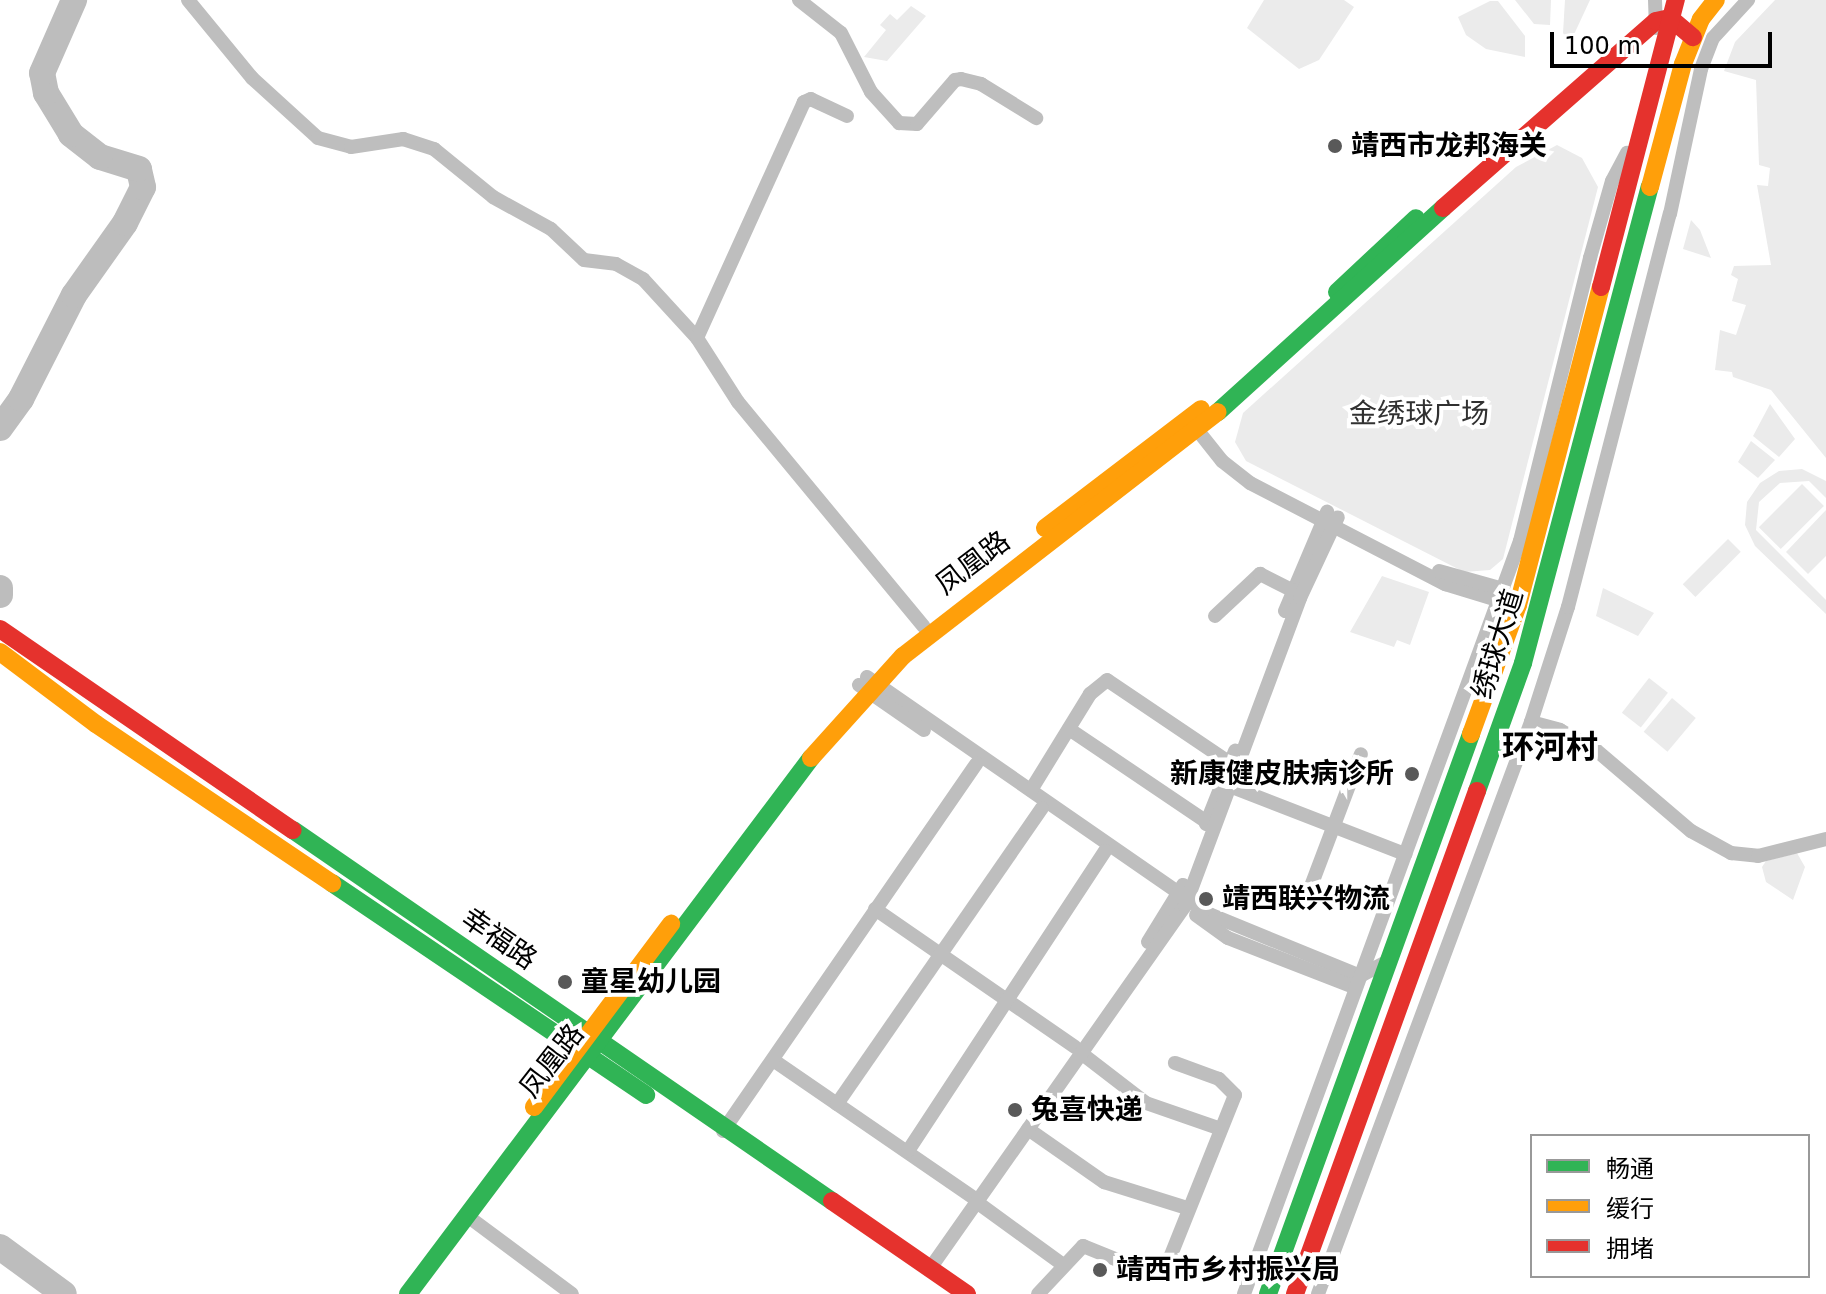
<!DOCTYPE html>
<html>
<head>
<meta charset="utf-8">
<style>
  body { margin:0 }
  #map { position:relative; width:1826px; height:1294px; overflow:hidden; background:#fff; font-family:"DejaVu Sans","Noto Sans SC",sans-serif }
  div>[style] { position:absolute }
  .green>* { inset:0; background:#ebebeb; transform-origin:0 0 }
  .river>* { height:26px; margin:-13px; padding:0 13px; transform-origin:13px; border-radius:13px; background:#bdbdbd }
  .street>* { height:14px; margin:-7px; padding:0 7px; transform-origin:7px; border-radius:7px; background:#bebebe }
  .fast>* { height:18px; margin:-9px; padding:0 9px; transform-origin:9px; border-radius:9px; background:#30b455 }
  .slow>* { height:18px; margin:-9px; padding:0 9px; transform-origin:9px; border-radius:9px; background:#ff9f0a }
  .jam>* { height:18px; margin:-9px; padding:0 9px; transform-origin:9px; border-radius:9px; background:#e5322d }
  .dots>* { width:22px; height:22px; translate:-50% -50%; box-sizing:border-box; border:4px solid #fff; border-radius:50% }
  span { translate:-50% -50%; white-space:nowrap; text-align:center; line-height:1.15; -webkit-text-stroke:8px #fff; paint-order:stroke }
  .poi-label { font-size:28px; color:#000; font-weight:700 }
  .left { translate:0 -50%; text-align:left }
  .right { translate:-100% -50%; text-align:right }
  .park-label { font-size:28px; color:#313131 }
  .street-label { font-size:28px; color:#000 }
  .quarter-label { font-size:32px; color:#000; font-weight:700 }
  .legend { position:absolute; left:1530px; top:1134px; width:280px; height:144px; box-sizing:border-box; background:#fff; border:2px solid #999; margin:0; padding:10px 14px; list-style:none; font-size:24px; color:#000 }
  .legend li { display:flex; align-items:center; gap:16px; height:40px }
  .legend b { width:40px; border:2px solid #999 }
  .scale { position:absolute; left:1550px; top:32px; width:222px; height:36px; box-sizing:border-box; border:4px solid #000; border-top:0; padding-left:10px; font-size:24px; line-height:28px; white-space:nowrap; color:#000; -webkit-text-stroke:6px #fff; paint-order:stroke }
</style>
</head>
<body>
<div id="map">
  <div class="green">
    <i style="clip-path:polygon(1264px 0,1344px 0,1354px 7px,1319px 60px,1299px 69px,1247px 28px)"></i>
    <i style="clip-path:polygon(1515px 0,1551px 0,1550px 25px,1534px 24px)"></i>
    <i style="clip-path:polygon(1565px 0,1590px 0,1570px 43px,1563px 33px)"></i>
    <i style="clip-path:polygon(1775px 0,1826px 0,1826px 458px,1771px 390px,1733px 377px,1732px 372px,1715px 370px,1720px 330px,1736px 335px,1746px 305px,1732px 301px,1738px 279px,1731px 275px,1734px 266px,1771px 265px,1757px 185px,1768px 186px,1770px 168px,1759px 165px,1756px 80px,1724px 71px,1735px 42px)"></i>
    <i style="clip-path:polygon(1490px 1px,1498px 1px,1525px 36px,1525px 57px,1486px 49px,1466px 35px,1458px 17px)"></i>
    <i style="clip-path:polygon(911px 6px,926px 16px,887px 61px,864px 57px,886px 30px,880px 25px,890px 14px,897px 20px)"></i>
    <i style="clip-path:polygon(1557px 145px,1582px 158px,1598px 187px,1503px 559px,1490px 570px,1464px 572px,1246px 461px,1235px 442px,1243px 413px,1516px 167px)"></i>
    <i style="clip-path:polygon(1691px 220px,1700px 230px,1711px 258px,1683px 249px)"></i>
    <i style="clip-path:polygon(1770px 404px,1795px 439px,1779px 457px,1753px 436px)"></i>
    <i style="clip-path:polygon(1751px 441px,1775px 460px,1758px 478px,1738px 462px)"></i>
    <i style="clip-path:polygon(1802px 469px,1826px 481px,1826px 498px,1809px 481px,1780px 483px,1759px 502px,1756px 530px,1826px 600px,1826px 614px,1755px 546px,1745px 525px,1747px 502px,1760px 483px,1779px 471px)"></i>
    <i style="left:1802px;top:484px;width:31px;height:61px;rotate:45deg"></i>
    <i style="clip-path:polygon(1826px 510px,1826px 556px,1808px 574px,1786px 552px)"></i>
    <i style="left:1728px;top:539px;width:18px;height:64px;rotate:45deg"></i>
    <i style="clip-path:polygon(1382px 576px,1429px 592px,1410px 645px,1397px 640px,1394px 647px,1350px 632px)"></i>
    <i style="clip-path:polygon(1603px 588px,1654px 613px,1638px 636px,1596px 616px)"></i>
    <i style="left:1649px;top:678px;width:24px;height:44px;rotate:38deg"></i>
    <i style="left:1672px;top:698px;width:31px;height:44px;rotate:40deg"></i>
    <i style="clip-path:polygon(1797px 853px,1805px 867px,1793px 900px,1766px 882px,1762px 867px,1766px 861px)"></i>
  </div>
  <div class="river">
    <i style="left:0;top:428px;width:36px;rotate:-54deg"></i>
    <i style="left:21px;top:399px;width:117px;rotate:-63deg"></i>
    <i style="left:74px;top:295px;width:88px;rotate:-54.7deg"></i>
    <i style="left:125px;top:223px;width:40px;rotate:-63.4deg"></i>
    <i style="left:143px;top:187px;width:18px;rotate:-103deg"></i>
    <i style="left:139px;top:169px;width:41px;rotate:-162.9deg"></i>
    <i style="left:100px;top:157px;width:37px;rotate:-142deg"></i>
    <i style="left:71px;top:134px;width:48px;rotate:-121.4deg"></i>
    <i style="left:46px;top:93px;width:20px;rotate:-101deg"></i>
    <i style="left:42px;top:73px;width:80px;rotate:-66.3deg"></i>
    <i style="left:0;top:588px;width:7px;rotate:90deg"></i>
    <i style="left:0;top:1247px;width:79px;rotate:36.3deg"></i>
  </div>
  <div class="street">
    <i style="left:188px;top:0;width:101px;rotate:50.6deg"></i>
    <i style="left:252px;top:78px;width:89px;rotate:42.3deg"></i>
    <i style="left:318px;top:138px;width:34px;rotate:15deg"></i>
    <i style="left:351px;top:147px;width:53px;rotate:-8.7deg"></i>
    <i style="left:403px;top:139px;width:33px;rotate:18deg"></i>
    <i style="left:434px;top:149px;width:76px;rotate:39.1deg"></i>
    <i style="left:493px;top:197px;width:66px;rotate:28.9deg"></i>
    <i style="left:551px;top:229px;width:45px;rotate:43.2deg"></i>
    <i style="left:584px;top:260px;width:32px;rotate:7deg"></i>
    <i style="left:616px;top:264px;width:31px;rotate:29deg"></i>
    <i style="left:643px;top:279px;width:80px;rotate:47.5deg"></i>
    <i style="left:799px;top:0;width:53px;rotate:38.2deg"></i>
    <i style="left:841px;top:33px;width:66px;rotate:63deg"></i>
    <i style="left:871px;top:92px;width:42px;rotate:47.9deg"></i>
    <i style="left:899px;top:123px;width:18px;rotate:3deg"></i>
    <i style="left:917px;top:124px;width:58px;rotate:-49.2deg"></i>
    <i style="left:955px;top:80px;width:6px;rotate:-9deg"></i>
    <i style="left:961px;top:79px;width:21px;rotate:14deg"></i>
    <i style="left:981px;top:84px;width:65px;rotate:31.7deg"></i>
    <i style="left:1655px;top:0;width:28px;rotate:88deg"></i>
    <i style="left:847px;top:116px;width:40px;rotate:-155deg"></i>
    <i style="left:811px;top:99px;width:8px;rotate:157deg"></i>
    <i style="left:804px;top:102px;width:259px;rotate:114.4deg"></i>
    <i style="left:697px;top:338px;width:76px;rotate:57.4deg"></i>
    <i style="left:738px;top:402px;width:291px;rotate:50.4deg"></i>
    <i style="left:1191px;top:422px;width:50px;rotate:51.5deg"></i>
    <i style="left:1222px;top:461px;width:36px;rotate:38deg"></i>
    <i style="left:1250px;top:483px;width:220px;rotate:27.4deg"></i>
    <i style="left:1445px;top:584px;width:54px;rotate:17.1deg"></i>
    <i style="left:1439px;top:571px;width:63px;rotate:15.6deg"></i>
    <i style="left:1285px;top:611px;width:108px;rotate:-67deg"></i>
    <i style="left:1215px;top:616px;width:62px;rotate:-43deg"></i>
    <i style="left:1260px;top:574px;width:36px;rotate:27deg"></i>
    <i style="left:867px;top:677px;width:416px;rotate:34.7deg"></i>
    <i style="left:1209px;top:914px;width:163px;rotate:22.3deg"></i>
    <i style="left:1360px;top:976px;width:32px;rotate:-28deg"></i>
    <i style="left:859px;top:685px;width:79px;rotate:34.7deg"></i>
    <i style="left:1531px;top:722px;width:30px;rotate:15deg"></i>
    <i style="left:1560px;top:730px;width:41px;rotate:29.1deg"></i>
    <i style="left:1596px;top:750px;width:125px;rotate:40.5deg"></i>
    <i style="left:1691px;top:831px;width:46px;rotate:28.8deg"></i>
    <i style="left:1731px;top:853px;width:27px;rotate:6deg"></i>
    <i style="left:1758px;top:856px;width:70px;rotate:-14deg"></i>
    <i style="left:1069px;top:729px;width:166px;rotate:34deg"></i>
    <i style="left:1232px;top:787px;width:186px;rotate:21.2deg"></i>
    <i style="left:1031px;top:790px;width:113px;rotate:-58.4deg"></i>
    <i style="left:1090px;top:694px;width:22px;rotate:-39deg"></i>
    <i style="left:1107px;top:680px;width:148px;rotate:34deg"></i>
    <i style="left:1206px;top:824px;width:79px;rotate:-68.3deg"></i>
    <i style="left:1305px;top:902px;width:158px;rotate:-69.3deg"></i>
    <i style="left:875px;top:909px;width:243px;rotate:34.6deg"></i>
    <i style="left:1196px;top:915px;width:39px;rotate:36deg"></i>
    <i style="left:1228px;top:938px;width:137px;rotate:21.3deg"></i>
    <i style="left:1148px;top:942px;width:67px;rotate:-58.4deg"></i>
    <i style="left:1081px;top:1053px;width:82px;rotate:37.6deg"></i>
    <i style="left:1146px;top:1103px;width:79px;rotate:19.1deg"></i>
    <i style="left:773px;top:1060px;width:242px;rotate:34.5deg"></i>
    <i style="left:837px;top:1104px;width:360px;rotate:-55.3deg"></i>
    <i style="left:1028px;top:1129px;width:93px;rotate:34.9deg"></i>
    <i style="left:1104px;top:1182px;width:87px;rotate:17.4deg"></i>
    <i style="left:723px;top:1131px;width:446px;rotate:-55.4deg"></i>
    <i style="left:908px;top:1151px;width:359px;rotate:-56.7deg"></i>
    <i style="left:978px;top:1203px;width:104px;rotate:36deg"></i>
    <i style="left:466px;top:1215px;width:132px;rotate:36.7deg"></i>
    <i style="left:929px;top:1270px;width:445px;rotate:-54.9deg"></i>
    <i style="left:1185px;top:906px;width:329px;rotate:-69.5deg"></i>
    <i style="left:1300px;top:598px;width:89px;rotate:-64.9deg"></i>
    <i style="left:1038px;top:1294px;width:66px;rotate:-46.8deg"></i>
    <i style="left:1083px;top:1246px;width:74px;rotate:22.1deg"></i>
    <i style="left:1152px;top:1274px;width:17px;rotate:-31deg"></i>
    <i style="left:1167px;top:1265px;width:183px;rotate:-68.2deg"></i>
    <i style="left:1235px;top:1095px;width:23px;rotate:-135deg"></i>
    <i style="left:1219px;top:1079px;width:47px;rotate:-160deg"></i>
    <i style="left:1244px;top:1294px;width:802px;rotate:-69.87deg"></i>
    <i style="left:1520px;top:541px;width:292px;rotate:-76.1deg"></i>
    <i style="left:1590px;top:258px;width:80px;rotate:-74.1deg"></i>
    <i style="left:1612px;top:181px;width:32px;rotate:-62deg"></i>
    <i style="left:1318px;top:1294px;width:610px;rotate:-69.58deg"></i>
    <i style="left:1531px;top:722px;width:121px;rotate:-72.2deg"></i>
    <i style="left:1568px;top:607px;width:406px;rotate:-75.5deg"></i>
    <i style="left:1670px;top:214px;width:148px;rotate:-77.9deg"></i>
    <i style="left:1701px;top:69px;width:33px;rotate:-69deg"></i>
    <i style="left:1713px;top:38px;width:52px;rotate:-47.4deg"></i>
  </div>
  <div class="fast">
    <i style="left:1337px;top:292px;width:108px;rotate:-43.1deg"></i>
    <i style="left:1218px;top:412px;width:304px;rotate:-42.2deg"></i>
    <i style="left:1477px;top:791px;width:136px;rotate:-70.2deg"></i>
    <i style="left:1523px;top:663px;width:493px;rotate:-75.1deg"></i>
    <i style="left:293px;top:830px;width:654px;rotate:34.54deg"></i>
    <i style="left:332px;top:883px;width:379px;rotate:34deg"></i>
    <i style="left:408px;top:1294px;width:671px;rotate:-53.06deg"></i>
    <i style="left:1268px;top:1294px;width:596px;rotate:-70.07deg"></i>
  </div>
  <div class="slow">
    <i style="left:1650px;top:187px;width:127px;rotate:-75deg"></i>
    <i style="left:1683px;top:64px;width:48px;rotate:-68.2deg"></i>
    <i style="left:1701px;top:19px;width:24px;rotate:-52deg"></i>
    <i style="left:1045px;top:528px;width:196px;rotate:-37.3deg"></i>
    <i style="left:0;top:652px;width:120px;rotate:36.9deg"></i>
    <i style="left:96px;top:724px;width:285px;rotate:34deg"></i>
    <i style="left:1471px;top:734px;width:137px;rotate:-70deg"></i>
    <i style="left:1518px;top:605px;width:329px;rotate:-75.4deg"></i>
    <i style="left:811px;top:758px;width:137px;rotate:-48deg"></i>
    <i style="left:903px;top:656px;width:398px;rotate:-37.8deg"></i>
    <i style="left:534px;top:1107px;width:229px;rotate:-53.2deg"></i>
  </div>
  <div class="jam">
    <i style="left:1443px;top:208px;width:283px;rotate:-41.3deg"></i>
    <i style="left:1656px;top:21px;width:14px;rotate:-12deg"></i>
    <i style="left:1670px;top:18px;width:30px;rotate:40deg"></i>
    <i style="left:1601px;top:287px;width:297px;rotate:-75.4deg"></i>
    <i style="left:0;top:629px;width:355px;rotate:34.5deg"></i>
    <i style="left:832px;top:1201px;width:164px;rotate:34.6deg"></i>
    <i style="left:1295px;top:1294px;width:535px;rotate:-70.11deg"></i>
  </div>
  <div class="dots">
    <i style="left:1335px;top:146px;background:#595959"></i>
    <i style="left:1412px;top:774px;background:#595959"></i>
    <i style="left:1206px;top:899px;background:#595959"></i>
    <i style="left:565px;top:982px;background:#595959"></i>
    <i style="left:1015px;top:1110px;background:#595959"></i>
    <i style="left:1100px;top:1270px;background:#595959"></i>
  </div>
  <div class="poi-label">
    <span class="left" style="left:1351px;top:146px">靖西市龙邦海关</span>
    <span class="right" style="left:1394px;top:774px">新康健皮肤病诊所</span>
    <span class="left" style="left:1222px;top:899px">靖西联兴物流</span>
    <span class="left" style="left:581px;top:982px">童星幼儿园</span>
    <span class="left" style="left:1031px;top:1110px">兔喜快递</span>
    <span class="left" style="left:1116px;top:1270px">靖西市乡村振兴局</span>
  </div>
  <div class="park-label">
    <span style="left:1419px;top:414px">金绣球广场</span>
  </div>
  <div class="street-label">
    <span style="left:973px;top:563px;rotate:-37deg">凤凰路</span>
    <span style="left:1498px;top:644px;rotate:-73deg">绣球大道</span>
    <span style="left:499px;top:939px;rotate:35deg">幸福路</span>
    <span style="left:552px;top:1061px;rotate:-52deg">凤凰路</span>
  </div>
  <div class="quarter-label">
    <span style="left:1550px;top:747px">环河村</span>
  </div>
  <ul class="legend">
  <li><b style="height:10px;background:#30b455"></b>畅通</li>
  <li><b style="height:10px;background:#ff9f0a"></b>缓行</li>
  <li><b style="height:10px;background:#e5322d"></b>拥堵</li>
  </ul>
  <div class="scale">100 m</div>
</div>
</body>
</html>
